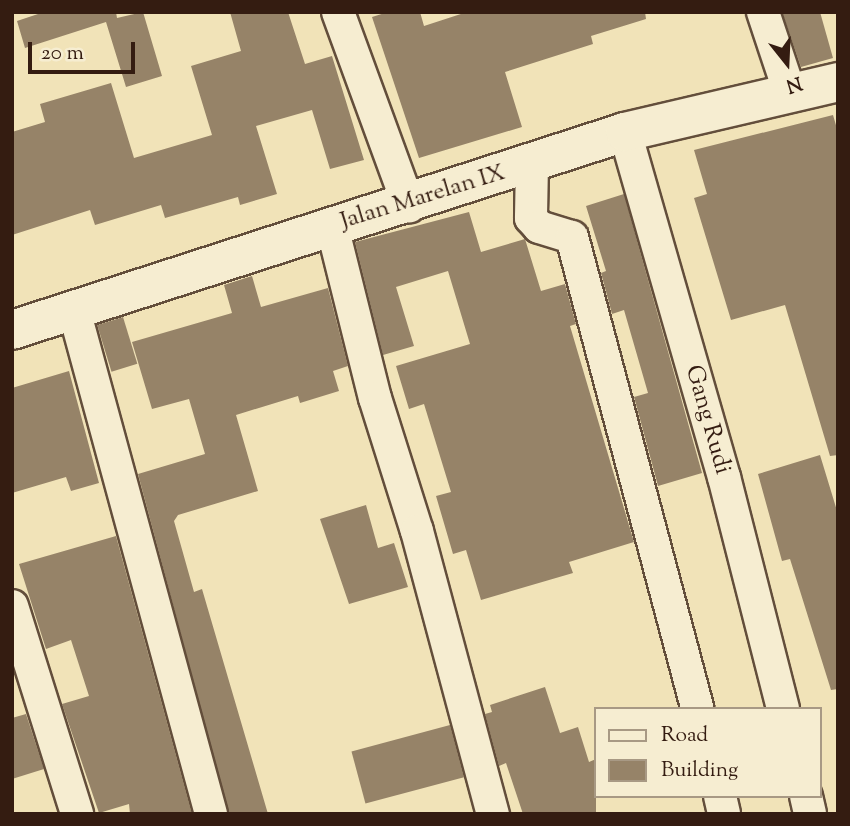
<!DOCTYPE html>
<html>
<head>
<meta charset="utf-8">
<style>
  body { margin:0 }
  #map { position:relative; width:850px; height:826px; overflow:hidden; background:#f1e3b8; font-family:"Sorts Mill Goudy",serif }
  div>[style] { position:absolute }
  .building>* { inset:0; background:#968368; transform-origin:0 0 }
  .roads { filter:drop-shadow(2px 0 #634e3b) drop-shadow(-2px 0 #634e3b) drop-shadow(0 2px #634e3b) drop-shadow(0 -2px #634e3b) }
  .street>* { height:32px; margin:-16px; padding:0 16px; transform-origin:16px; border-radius:16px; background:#f6edd1 }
  .secondary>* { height:38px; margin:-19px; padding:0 19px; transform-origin:19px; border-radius:19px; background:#f6edd1 }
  span { translate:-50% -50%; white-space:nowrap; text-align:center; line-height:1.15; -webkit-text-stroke:5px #f6edd1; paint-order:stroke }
  .street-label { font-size:24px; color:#341c11 }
  .frame { position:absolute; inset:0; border:14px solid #341c11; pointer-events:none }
  .legend { position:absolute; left:594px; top:707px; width:228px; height:91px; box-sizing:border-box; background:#f6edd1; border:2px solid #a89984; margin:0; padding:9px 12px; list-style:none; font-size:21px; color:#341c11 }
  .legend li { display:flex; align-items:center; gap:14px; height:35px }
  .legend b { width:35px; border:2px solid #a89984 }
  .north { position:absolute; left:752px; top:28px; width:70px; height:70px; -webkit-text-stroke:5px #f6edd1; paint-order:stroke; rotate:162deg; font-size:19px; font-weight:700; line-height:28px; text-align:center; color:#341c11 }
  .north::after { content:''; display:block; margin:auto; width:24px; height:32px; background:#341c11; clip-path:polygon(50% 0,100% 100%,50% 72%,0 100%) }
  .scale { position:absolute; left:28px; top:42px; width:107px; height:32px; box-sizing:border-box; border:4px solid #341c11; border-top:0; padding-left:9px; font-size:21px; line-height:24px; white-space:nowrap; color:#341c11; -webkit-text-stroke:5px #f6edd1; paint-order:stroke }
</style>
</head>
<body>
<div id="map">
  <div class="building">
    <i style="clip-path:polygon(44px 12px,116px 12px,117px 18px,143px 12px,162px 76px,126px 87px,106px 22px,25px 48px,17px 21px)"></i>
    <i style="clip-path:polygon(230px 12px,288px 12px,305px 64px,332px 56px,364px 160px,330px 169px,312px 110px,256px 126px,277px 194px,240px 205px,238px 197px,165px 218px,161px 205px,95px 225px,90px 210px,12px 235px,12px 132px,45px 122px,40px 104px,111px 83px,134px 158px,212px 135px,191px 66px,241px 51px)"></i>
    <i style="clip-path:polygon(388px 12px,420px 12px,424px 26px,467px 12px,645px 12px,646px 19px,591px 36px,593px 44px,505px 72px,522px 127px,419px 158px,372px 17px)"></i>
    <i style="clip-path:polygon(782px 12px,820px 12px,833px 58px,801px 67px)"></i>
    <i style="clip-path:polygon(833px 115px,838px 132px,838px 455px,830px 456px,785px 305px,731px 320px,694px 198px,707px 194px,694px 150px)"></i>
    <i style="clip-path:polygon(624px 194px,702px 473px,658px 486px,634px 397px,648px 393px,624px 310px,612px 314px,601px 273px,606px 271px,586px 206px)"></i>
    <i style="clip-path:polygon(469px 212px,481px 252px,525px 239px,541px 291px,565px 284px,576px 324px,570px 326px,634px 542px,569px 562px,573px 573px,481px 600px,466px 550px,453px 554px,436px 496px,451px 492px,424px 404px,409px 409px,396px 366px,470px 344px,448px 271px,396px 287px,414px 346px,383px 355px,355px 242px)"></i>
    <i style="clip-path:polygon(252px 276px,261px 307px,328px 288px,348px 366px,333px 371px,339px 391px,300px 403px,298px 396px,236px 415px,258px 491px,178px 515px,174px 521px,194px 592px,202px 589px,268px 814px,229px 814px,138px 474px,205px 454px,189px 399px,152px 409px,132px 342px,232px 313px,224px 285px)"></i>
    <i style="left:123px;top:317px;width:49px;height:27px;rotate:73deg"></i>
    <i style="clip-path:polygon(69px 371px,99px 483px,71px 491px,66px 477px,12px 493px,12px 388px)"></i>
    <i style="clip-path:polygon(820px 455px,838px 514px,838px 689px,831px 690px,790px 559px,782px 561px,758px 474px)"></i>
    <i style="clip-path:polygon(366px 505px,378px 548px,394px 543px,408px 587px,349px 604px,320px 519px)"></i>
    <i style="clip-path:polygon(116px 536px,192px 814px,130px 814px,129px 804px,99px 813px,62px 704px,89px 696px,71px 640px,46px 649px,19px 564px)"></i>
    <i style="clip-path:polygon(545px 687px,560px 733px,578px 727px,589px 762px,596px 759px,596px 814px,523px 814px,506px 763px,499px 766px,485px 714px,492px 712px,490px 705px)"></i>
    <i style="clip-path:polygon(26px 714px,44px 769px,12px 779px,12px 718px)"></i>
    <i style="left:450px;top:725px;width:54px;height:102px;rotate:75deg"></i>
  </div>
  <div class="roads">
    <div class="street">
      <i style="left:338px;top:12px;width:207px;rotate:69.9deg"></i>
      <i style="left:763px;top:12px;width:85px;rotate:71.6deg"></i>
      <i style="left:625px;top:132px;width:359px;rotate:74deg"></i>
      <i style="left:724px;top:477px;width:239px;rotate:75.7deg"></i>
      <i style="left:532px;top:164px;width:54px;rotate:91.1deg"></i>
      <i style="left:531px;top:218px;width:12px;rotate:48deg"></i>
      <i style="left:539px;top:227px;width:34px;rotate:17deg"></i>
      <i style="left:572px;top:237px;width:489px;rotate:75.1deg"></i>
      <i style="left:332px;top:226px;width:177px;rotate:76deg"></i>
      <i style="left:375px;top:398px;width:139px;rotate:72.5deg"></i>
      <i style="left:417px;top:531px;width:293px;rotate:75deg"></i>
      <i style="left:74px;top:310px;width:522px;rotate:74.79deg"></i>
      <i style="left:12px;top:606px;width:218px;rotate:72.6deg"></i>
      <i style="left:720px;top:796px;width:18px;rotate:77deg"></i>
      <i style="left:806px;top:796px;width:18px;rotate:77deg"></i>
    </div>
    <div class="secondary">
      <i style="left:12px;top:330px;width:644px;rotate:-17.9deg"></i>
      <i style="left:625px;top:132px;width:219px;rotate:-13.2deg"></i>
    </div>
  </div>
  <div class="street-label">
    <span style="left:423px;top:198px;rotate:-17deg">Jalan Marelan IX</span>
    <span style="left:707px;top:420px;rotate:74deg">Gang Rudi</span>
  </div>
  <div class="frame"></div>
  <ul class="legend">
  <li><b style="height:9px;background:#f6edd1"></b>Road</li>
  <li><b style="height:19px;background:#968368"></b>Building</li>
  </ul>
  <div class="north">N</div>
  <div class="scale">20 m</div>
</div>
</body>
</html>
